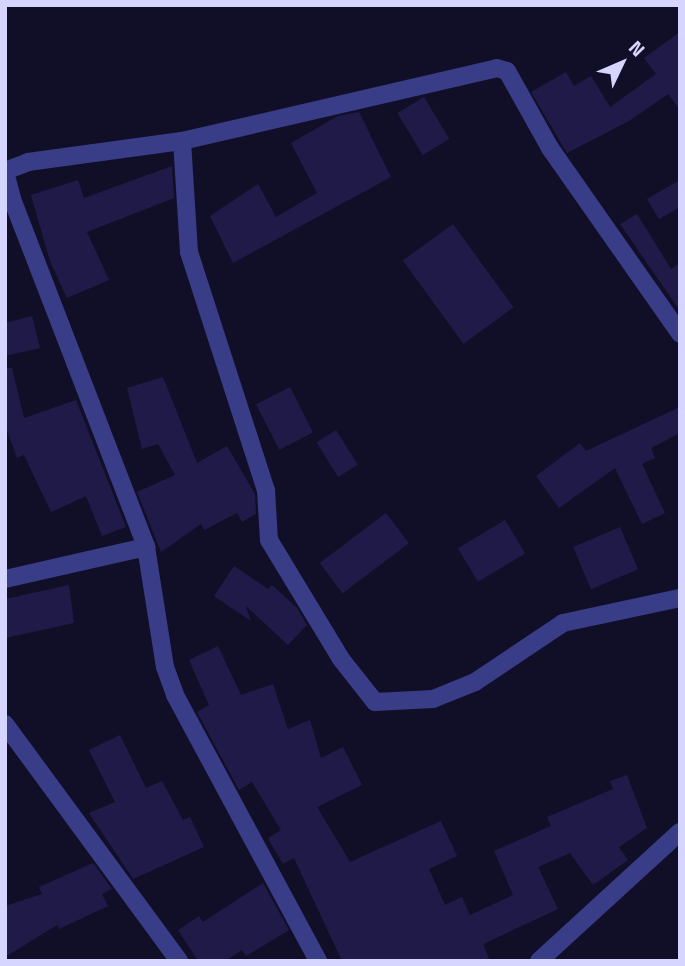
<!DOCTYPE html>
<html>
<head>
<meta charset="utf-8">
<style>
  body { margin:0 }
  #map { position:relative; width:685px; height:966px; overflow:hidden; background:#110f27; font-family:"Titillium Web",sans-serif }
  div>[style] { position:absolute }
  .building>* { inset:0; background:#201a48; transform-origin:0 0 }
  .minor>* { height:18px; margin:-9px; padding:0 9px; transform-origin:9px; border-radius:9px; background:#393c87 }
  span { translate:-50% -50%; white-space:nowrap; text-align:center; line-height:1.15; -webkit-text-stroke:5px #110f27; paint-order:stroke }
  .frame { position:absolute; inset:0; border:7px solid #d6d5ff; pointer-events:none }
  .north { position:absolute; left:587px; top:28px; width:70px; height:70px; -webkit-text-stroke:5px #110f27; paint-order:stroke; rotate:46deg; font-size:19px; font-weight:700; line-height:28px; text-align:center; color:#d6d5ff }
  .north::after { content:''; display:block; margin:auto; width:24px; height:32px; background:#d6d5ff; clip-path:polygon(50% 0,100% 100%,50% 72%,0 100%) }
</style>
</head>
<body>
<div id="map">
  <div class="building">
    <i style="clip-path:polygon(680px 32px,680px 110px,668px 94px,629px 121px,567px 153px,531px 92px,566px 72px,574px 86px,591px 76px,610px 107px,656px 74px,644px 58px)"></i>
    <i style="left:424px;top:97px;width:49px;height:31px;rotate:59deg"></i>
    <i style="clip-path:polygon(359px 112px,391px 177px,233px 263px,210px 216px,258px 184px,276px 217px,317px 193px,291px 143px,338px 116px)"></i>
    <i style="clip-path:polygon(172px 166px,174px 198px,87px 232px,109px 280px,67px 298px,50px 261px,31px 195px,78px 180px,84px 198px)"></i>
    <i style="clip-path:polygon(680px 180px,680px 207px,659px 219px,647px 199px)"></i>
    <i style="clip-path:polygon(637px 214px,671px 269px,680px 263px,680px 311px,620px 224px)"></i>
    <i style="left:453px;top:224px;width:103px;height:62px;rotate:54deg"></i>
    <i style="clip-path:polygon(32px 316px,40px 348px,5px 356px,5px 323px)"></i>
    <i style="clip-path:polygon(5px 368px,12px 368px,24px 418px,76px 400px,126px 527px,102px 536px,86px 496px,51px 512px,24px 455px,17px 458px,5px 425px)"></i>
    <i style="clip-path:polygon(163px 377px,197px 463px,227px 446px,255px 494px,256px 514px,242px 522px,237px 513px,204px 530px,201px 524px,161px 552px,137px 492px,175px 475px,158px 444px,142px 449px,127px 388px)"></i>
    <i style="left:290px;top:387px;width:51px;height:38px;rotate:63deg"></i>
    <i style="clip-path:polygon(680px 407px,680px 433px,651px 448px,655px 458px,642px 464px,665px 513px,642px 524px,615px 468px,559px 508px,536px 476px,580px 443px,586px 451px)"></i>
    <i style="left:336px;top:430px;width:41px;height:23px;rotate:58deg"></i>
    <i style="left:386px;top:513px;width:38px;height:83px;rotate:53deg"></i>
    <i style="left:505px;top:520px;width:39px;height:55px;rotate:59deg"></i>
    <i style="left:620px;top:527px;width:46px;height:51px;rotate:67deg"></i>
    <i style="clip-path:polygon(234px 566px,268px 589px,272px 585px,297px 608px,307px 625px,288px 645px,246px 606px,251px 621px,214px 596px)"></i>
    <i style="clip-path:polygon(69px 585px,74px 623px,5px 638px,5px 599px)"></i>
    <i style="clip-path:polygon(218px 646px,241px 695px,273px 684px,288px 729px,310px 720px,321px 758px,343px 747px,362px 785px,317px 807px,350px 862px,441px 821px,457px 856px,429px 869px,445px 905px,462px 897px,470px 915px,513px 895px,494px 851px,551px 826px,547px 817px,613px 789px,610px 781px,627px 775px,647px 828px,619px 847px,628px 860px,593px 885px,570px 853px,538px 867px,558px 909px,483px 944px,490px 961px,342px 961px,294px 858px,283px 864px,268px 838px,281px 830px,252px 782px,239px 790px,197px 712px,209px 705px,189px 660px)"></i>
    <i style="clip-path:polygon(120px 735px,146px 788px,162px 781px,183px 820px,190px 817px,204px 847px,133px 879px,89px 813px,115px 802px,89px 750px)"></i>
    <i style="clip-path:polygon(93px 863px,112px 889px,102px 894px,108px 906px,59px 929px,57px 925px,5px 957px,5px 906px,42px 894px,39px 887px)"></i>
    <i style="clip-path:polygon(263px 883px,289px 930px,246px 956px,242px 950px,225px 961px,198px 961px,178px 930px,199px 916px,203px 922px)"></i>
  </div>
  <div class="minor">
    <i style="left:182px;top:141px;width:111px;rotate:86.4deg"></i>
    <i style="left:189px;top:252px;width:250px;rotate:72.1deg"></i>
    <i style="left:266px;top:490px;width:50px;rotate:86.6deg"></i>
    <i style="left:269px;top:540px;width:139px;rotate:58.8deg"></i>
    <i style="left:341px;top:659px;width:55px;rotate:51.7deg"></i>
    <i style="left:375px;top:702px;width:58px;rotate:-3deg"></i>
    <i style="left:433px;top:699px;width:45px;rotate:-22deg"></i>
    <i style="left:475px;top:682px;width:106px;rotate:-33.8deg"></i>
    <i style="left:563px;top:623px;width:120px;rotate:-12.1deg"></i>
    <i style="left:5px;top:171px;width:25px;rotate:-21deg"></i>
    <i style="left:28px;top:162px;width:155px;rotate:-7.8deg"></i>
    <i style="left:182px;top:141px;width:323px;rotate:-13deg"></i>
    <i style="left:497px;top:68px;width:10px;rotate:17deg"></i>
    <i style="left:507px;top:71px;width:88px;rotate:60.8deg"></i>
    <i style="left:550px;top:148px;width:227px;rotate:55deg"></i>
    <i style="left:5px;top:172px;width:28px;rotate:75deg"></i>
    <i style="left:12px;top:199px;width:373px;rotate:68.9deg"></i>
    <i style="left:146px;top:547px;width:121px;rotate:81deg"></i>
    <i style="left:165px;top:667px;width:30px;rotate:70deg"></i>
    <i style="left:175px;top:695px;width:302px;rotate:61.7deg"></i>
    <i style="left:5px;top:579px;width:145px;rotate:-12.8deg"></i>
    <i style="left:5px;top:724px;width:294px;rotate:53.7deg"></i>
    <i style="left:539px;top:961px;width:191px;rotate:-42.5deg"></i>
  </div>
  <div class="frame"></div>
  <div class="north">N</div>
</div>
</body>
</html>
